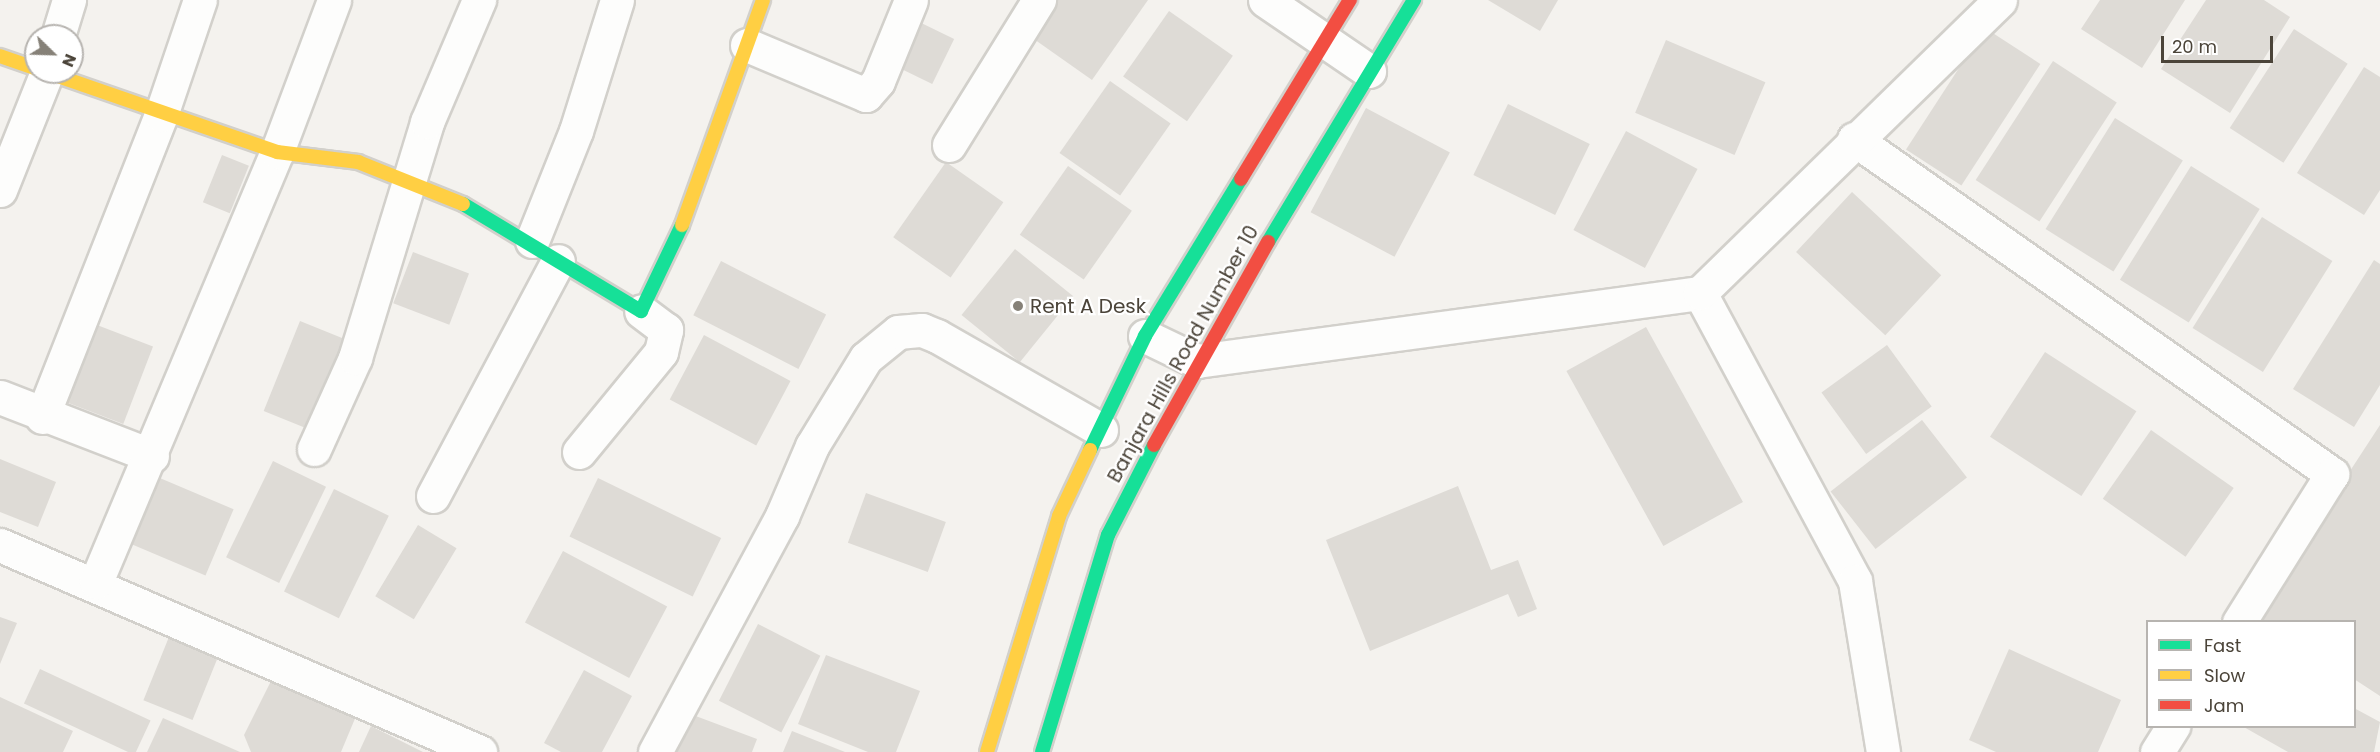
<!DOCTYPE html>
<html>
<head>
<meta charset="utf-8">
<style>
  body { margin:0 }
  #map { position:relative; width:2380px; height:752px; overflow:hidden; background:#f4f2ee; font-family:Poppins,sans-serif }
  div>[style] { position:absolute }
  .building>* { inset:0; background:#dedbd6; transform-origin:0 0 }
  .roads { filter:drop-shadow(2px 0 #d2d0cb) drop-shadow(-2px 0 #d2d0cb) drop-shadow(0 2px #d2d0cb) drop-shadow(0 -2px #d2d0cb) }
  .street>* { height:33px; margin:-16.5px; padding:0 16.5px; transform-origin:16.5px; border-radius:16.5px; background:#fdfdfc }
  .fast>* { height:14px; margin:-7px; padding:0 7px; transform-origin:7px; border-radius:7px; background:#16e098 }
  .slow>* { height:14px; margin:-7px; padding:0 7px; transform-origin:7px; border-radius:7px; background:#ffcf43 }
  .jam>* { height:14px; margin:-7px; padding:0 7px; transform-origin:7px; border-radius:7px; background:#f24e42 }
  .dots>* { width:16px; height:16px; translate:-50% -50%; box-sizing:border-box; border:3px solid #fff; border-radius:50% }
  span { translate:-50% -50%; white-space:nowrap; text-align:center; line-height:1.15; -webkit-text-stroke:4.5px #fff; paint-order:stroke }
  .poi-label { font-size:20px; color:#4b4439 }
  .left { translate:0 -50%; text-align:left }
  .street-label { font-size:20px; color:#4b4439 }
  .legend { position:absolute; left:2146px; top:620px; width:210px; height:108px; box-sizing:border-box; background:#fff; border:2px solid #b7b4b0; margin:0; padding:8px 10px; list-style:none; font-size:18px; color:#4b4439 }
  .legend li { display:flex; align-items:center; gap:12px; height:30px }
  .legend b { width:30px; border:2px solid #b7b4b0 }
  .north { position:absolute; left:24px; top:24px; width:60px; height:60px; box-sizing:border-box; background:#fff; border:2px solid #b7b4b0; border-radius:50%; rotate:113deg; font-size:16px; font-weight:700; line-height:24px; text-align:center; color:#4b4439 }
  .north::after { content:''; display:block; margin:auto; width:21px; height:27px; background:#868178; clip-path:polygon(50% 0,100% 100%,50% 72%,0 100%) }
  .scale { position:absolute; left:2161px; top:36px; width:112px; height:27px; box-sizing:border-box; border:3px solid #4b4439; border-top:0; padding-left:8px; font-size:18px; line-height:21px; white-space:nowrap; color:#4b4439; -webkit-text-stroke:4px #fff; paint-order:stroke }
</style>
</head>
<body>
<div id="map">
  <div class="building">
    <i style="clip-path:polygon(1057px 0,1148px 0,1092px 80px,1031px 37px)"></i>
    <i style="clip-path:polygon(1488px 0,1558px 0,1540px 31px)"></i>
    <i style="clip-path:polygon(2100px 0,2185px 0,2142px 68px,2081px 29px)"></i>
    <i style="clip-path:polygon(2206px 0,2264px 0,2290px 17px,2230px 113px,2161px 69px)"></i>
    <i style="left:1169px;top:11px;width:78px;height:80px;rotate:35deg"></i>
    <i style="left:911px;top:18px;width:48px;height:50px;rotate:26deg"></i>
    <i style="left:1985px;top:28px;width:66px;height:145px;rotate:33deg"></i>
    <i style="left:2294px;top:29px;width:64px;height:118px;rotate:33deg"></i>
    <i style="left:1666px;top:40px;width:108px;height:79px;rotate:23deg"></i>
    <i style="left:2053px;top:61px;width:76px;height:142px;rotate:33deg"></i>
    <i style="clip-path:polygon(2364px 67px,2380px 77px,2380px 190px,2364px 215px,2297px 173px)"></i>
    <i style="left:1110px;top:81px;width:74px;height:88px;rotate:35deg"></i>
    <i style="left:1508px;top:104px;width:91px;height:79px;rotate:26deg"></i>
    <i style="left:1366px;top:108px;width:95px;height:118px;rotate:28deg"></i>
    <i style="left:2115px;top:118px;width:80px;height:131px;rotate:32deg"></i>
    <i style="left:1626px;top:131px;width:81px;height:112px;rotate:28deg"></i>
    <i style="left:222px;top:155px;width:29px;height:51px;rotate:22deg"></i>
    <i style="left:946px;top:162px;width:70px;height:92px;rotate:35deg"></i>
    <i style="left:1068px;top:166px;width:78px;height:84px;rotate:35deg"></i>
    <i style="left:2191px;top:166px;width:81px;height:134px;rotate:32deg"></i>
    <i style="left:1852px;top:192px;width:122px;height:82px;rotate:43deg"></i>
    <i style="left:2262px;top:217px;width:83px;height:131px;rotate:32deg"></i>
    <i style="left:1015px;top:249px;width:75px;height:85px;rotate:39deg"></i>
    <i style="left:413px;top:252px;width:60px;height:55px;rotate:21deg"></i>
    <i style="clip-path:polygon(2374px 260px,2380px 264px,2380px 385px,2354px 427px,2293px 389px)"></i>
    <i style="left:721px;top:261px;width:118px;height:61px;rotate:27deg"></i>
    <i style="left:300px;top:321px;width:54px;height:97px;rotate:22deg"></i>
    <i style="left:97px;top:325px;width:60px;height:83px;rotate:21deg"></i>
    <i style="left:1646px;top:327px;width:200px;height:91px;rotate:61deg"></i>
    <i style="left:704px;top:335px;width:98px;height:73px;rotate:28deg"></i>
    <i style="left:1887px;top:345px;width:76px;height:81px;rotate:54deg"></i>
    <i style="left:2045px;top:352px;width:109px;height:101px;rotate:33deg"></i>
    <i style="left:1922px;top:420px;width:73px;height:116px;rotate:52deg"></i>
    <i style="clip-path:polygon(2380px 425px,2380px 696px,2354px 679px,2354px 622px,2266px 622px,2256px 615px)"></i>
    <i style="left:2151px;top:430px;width:101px;height:84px;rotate:35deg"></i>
    <i style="clip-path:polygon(0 459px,56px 482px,38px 527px,0 512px)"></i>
    <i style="left:273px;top:461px;width:59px;height:107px;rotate:26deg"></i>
    <i style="left:148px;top:473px;width:93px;height:72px;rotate:23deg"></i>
    <i style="left:598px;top:478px;width:137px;height:65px;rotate:26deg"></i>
    <i style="clip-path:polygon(1458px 486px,1491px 570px,1518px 560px,1537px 609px,1518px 617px,1508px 594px,1370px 651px,1326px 540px)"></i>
    <i style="left:334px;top:489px;width:61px;height:114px;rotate:26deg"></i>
    <i style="left:866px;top:493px;width:85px;height:53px;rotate:20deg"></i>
    <i style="left:418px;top:525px;width:45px;height:83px;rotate:31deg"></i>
    <i style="left:563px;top:551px;width:118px;height:81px;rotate:28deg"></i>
    <i style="clip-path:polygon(0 617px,17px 623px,0 664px)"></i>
    <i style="left:758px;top:624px;width:70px;height:86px;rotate:27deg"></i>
    <i style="left:173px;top:627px;width:53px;height:79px;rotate:22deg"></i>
    <i style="clip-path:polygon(2009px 649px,2121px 700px,2098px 752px,1996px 752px,1969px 740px)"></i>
    <i style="clip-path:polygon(826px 655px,920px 691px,896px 752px,868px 752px,798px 724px)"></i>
    <i style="left:40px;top:669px;width:122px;height:38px;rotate:25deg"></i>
    <i style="clip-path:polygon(584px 670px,632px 696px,602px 752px,561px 752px,544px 743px)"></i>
    <i style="clip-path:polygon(275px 673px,359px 709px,341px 752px,251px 752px,244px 735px)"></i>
    <i style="clip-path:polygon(0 697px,73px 731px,63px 752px,0 752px)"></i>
    <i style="clip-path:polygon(2354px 708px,2380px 722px,2374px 752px,2288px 752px,2242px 726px,2354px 726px)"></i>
    <i style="clip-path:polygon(685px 712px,757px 739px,752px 752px,670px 752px)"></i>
    <i style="clip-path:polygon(163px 718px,240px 752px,147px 752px)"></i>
    <i style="clip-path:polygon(371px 726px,423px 752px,359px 752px)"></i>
    <i style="clip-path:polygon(792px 731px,845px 752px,783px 752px)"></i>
  </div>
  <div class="roads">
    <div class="street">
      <i style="left:1265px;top:0;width:126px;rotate:34.3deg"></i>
      <i style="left:58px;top:36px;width:38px;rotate:-73deg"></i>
      <i style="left:747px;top:45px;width:129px;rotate:22.8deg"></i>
      <i style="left:866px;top:95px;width:18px;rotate:-49deg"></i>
      <i style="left:878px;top:81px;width:87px;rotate:-67.8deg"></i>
      <i style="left:1854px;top:139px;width:584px;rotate:35.02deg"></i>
      <i style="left:2332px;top:474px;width:175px;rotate:122.1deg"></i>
      <i style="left:949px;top:145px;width:171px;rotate:-58.2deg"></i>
      <i style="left:0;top:190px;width:127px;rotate:-68.3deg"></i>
      <i style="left:532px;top:241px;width:118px;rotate:-68.2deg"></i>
      <i style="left:576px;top:131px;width:137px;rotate:-72.6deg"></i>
      <i style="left:1700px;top:293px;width:327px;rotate:61.7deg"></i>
      <i style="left:1855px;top:581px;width:173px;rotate:80.7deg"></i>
      <i style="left:1145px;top:336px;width:58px;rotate:25.7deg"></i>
      <i style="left:1197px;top:361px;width:508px;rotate:-7.7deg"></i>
      <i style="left:1700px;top:293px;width:419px;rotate:-44.3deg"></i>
      <i style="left:0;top:397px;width:163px;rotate:21.2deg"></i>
      <i style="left:42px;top:417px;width:325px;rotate:-68.5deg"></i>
      <i style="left:161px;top:115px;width:121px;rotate:-71.3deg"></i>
      <i style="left:314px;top:449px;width:100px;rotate:-65.7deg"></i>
      <i style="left:355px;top:358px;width:247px;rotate:-73deg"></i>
      <i style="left:427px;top:122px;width:133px;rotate:-66.9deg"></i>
      <i style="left:579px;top:452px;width:129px;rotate:-50.6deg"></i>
      <i style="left:661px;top:352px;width:23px;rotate:-77deg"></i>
      <i style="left:666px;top:330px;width:31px;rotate:-143deg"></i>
      <i style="left:433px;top:496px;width:266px;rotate:-62deg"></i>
      <i style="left:0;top:545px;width:523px;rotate:23.33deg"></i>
      <i style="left:96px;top:582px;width:467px;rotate:-67.2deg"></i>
      <i style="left:277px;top:152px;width:162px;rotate:-69.4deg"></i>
      <i style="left:655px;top:752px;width:268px;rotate:-61.7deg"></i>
      <i style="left:782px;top:516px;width:76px;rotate:-66.8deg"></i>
      <i style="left:812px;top:446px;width:103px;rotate:-58.5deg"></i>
      <i style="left:866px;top:358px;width:41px;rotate:-39.1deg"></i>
      <i style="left:898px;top:332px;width:24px;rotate:-5deg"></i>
      <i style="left:922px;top:330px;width:16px;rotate:22deg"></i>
      <i style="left:937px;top:336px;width:189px;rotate:29.8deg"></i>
      <i style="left:2157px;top:752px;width:31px;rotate:-58deg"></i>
    </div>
    <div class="fast">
      <i style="left:463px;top:204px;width:208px;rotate:31deg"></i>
      <i style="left:641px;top:311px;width:95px;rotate:-64.5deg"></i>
      <i style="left:1268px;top:242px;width:283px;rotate:-58.9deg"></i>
      <i style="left:1090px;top:450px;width:127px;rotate:-64.2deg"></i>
      <i style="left:1145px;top:336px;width:184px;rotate:-58.6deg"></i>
      <i style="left:1042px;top:752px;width:227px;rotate:-73.1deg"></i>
      <i style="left:1108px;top:535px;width:101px;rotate:-62.9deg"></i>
    </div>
    <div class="slow">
      <i style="left:0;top:56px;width:293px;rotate:19.1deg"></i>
      <i style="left:277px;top:152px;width:82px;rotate:7deg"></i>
      <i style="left:358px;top:162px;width:113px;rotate:21.8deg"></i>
      <i style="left:682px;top:225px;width:239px;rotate:-70.2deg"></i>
      <i style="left:987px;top:752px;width:247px;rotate:-73deg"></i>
      <i style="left:1059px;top:516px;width:73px;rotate:-64.8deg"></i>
    </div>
    <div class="jam">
      <i style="left:1241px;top:179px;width:210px;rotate:-58.7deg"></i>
      <i style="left:1154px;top:445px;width:233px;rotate:-60.7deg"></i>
    </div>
  </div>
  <div class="dots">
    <i style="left:1018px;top:306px;background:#868178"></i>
  </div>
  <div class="poi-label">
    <span class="left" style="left:1030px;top:306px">Rent A Desk</span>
  </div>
  <div class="street-label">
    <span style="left:1183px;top:354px;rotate:-61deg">Banjara Hills Road Number 10</span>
  </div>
  <ul class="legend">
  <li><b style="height:8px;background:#16e098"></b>Fast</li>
  <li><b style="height:8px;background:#ffcf43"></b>Slow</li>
  <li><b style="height:8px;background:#f24e42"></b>Jam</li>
  </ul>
  <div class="north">N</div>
  <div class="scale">20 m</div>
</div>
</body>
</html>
